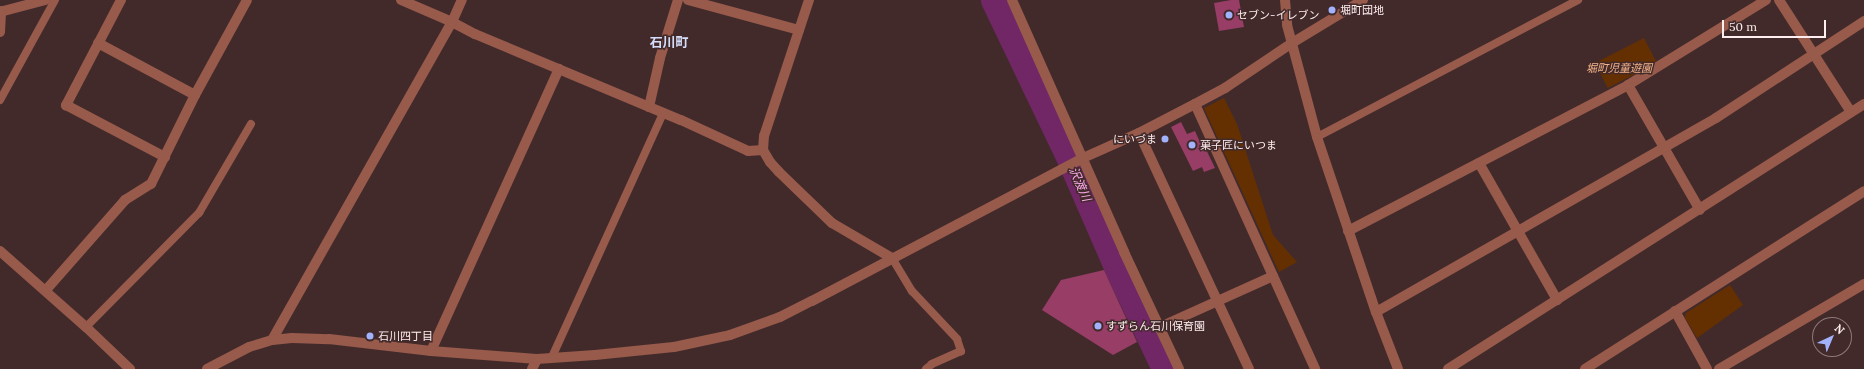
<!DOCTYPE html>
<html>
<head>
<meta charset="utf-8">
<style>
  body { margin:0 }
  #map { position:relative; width:1864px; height:369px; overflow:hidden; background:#422a2b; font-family:Lora,"Noto Sans JP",serif }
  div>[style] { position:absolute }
  .green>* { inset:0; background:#653001; transform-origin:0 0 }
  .river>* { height:25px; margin:-12.5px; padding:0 12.5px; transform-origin:12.5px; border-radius:12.5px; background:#712765 }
  .building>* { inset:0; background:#973d66 }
  .service>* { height:8px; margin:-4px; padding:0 4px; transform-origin:4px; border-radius:4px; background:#975a4b }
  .minor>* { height:10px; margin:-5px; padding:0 5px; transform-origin:5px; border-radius:5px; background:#975a4b }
  .tertiary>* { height:10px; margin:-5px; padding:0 5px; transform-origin:5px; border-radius:5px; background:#975a4b }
  .dots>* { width:11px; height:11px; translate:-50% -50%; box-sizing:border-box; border:2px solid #422a2b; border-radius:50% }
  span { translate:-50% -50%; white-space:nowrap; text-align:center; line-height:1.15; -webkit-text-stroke:3px #422a2b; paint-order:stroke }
  .poi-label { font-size:11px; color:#ffeeef }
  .left { translate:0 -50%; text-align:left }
  .right { translate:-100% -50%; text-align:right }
  .park-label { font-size:11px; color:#f5b489; font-style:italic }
  .water-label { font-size:12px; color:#fdaaeb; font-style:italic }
  .quarter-label { font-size:13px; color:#d6ddfa; font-weight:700 }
  .north { position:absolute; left:1812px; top:317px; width:40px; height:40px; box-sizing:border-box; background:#422a2b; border:1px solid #8e7879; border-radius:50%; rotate:44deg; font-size:11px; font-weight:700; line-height:16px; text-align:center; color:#ffeeef }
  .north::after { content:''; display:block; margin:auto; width:14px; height:18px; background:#a3b2fc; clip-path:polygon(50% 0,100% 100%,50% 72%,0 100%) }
  .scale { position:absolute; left:1722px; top:20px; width:104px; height:18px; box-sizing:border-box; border:2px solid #ffeeef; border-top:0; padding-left:5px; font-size:12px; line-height:14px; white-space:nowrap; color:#ffeeef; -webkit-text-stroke:3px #422a2b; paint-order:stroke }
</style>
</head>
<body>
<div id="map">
  <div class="green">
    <i style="left:1644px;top:38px;width:28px;height:55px;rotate:63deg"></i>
    <i style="clip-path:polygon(1224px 98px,1237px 124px,1273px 235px,1297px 262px,1279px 272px,1204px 108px)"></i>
    <i style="clip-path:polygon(1730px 285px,1743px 305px,1697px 338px,1685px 318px,1686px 313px)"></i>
  </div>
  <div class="river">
    <i style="left:993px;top:0;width:178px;rotate:64.4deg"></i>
    <i style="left:1070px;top:161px;width:118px;rotate:66.5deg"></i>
    <i style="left:1117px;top:269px;width:110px;rotate:64.8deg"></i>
  </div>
  <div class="building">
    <i style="clip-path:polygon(1231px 0,1239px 0,1244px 27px,1219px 31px,1214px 3px)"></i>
    <i style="clip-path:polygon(1181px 122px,1187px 134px,1195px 131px,1199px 140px,1201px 139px,1215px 168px,1204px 172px,1202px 167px,1193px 171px,1171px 127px)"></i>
    <i style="clip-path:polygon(1104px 270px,1137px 342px,1113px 355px,1042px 310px,1061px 280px)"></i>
  </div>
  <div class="service">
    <i style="left:0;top:100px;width:114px;rotate:-61.2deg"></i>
    <i style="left:1317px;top:137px;width:295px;rotate:-27.7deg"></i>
    <i style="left:892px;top:258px;width:39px;rotate:59deg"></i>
    <i style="left:912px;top:291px;width:66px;rotate:46.8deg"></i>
    <i style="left:957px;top:339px;width:13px;rotate:72deg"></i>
    <i style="left:961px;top:351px;width:32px;rotate:156deg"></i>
    <i style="left:932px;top:364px;width:8px;rotate:140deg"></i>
    <i style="left:86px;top:327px;width:161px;rotate:-45.3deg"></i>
    <i style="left:199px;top:213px;width:103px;rotate:-59.7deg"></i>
    <i style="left:552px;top:357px;width:268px;rotate:-65.5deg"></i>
  </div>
  <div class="minor">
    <i style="left:121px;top:0;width:119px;rotate:117.6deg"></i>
    <i style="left:66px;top:105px;width:112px;rotate:27.7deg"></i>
    <i style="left:401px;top:0;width:56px;rotate:23.3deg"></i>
    <i style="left:452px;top:22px;width:26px;rotate:28deg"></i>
    <i style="left:475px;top:34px;width:223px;rotate:22.7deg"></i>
    <i style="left:681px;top:120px;width:74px;rotate:24.8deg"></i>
    <i style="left:748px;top:151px;width:15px;rotate:-4deg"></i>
    <i style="left:688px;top:0;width:115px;rotate:15.1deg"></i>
    <i style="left:1285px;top:0;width:25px;rotate:85deg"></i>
    <i style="left:1287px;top:25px;width:116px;rotate:75deg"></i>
    <i style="left:1317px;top:137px;width:185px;rotate:71.4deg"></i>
    <i style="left:1376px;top:312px;width:61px;rotate:68.9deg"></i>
    <i style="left:1779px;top:0;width:133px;rotate:57.3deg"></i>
    <i style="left:0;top:12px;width:47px;rotate:-14.9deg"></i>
    <i style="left:0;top:32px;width:21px;rotate:-87deg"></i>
    <i style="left:98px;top:43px;width:110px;rotate:28.2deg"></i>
    <i style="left:1628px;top:85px;width:144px;rotate:60.1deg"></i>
    <i style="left:1195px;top:104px;width:291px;rotate:65.6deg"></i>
    <i style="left:649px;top:107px;width:50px;rotate:-77.3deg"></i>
    <i style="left:660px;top:58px;width:61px;rotate:-72.8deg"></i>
    <i style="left:1139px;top:133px;width:260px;rotate:65deg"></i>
    <i style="left:1479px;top:163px;width:158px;rotate:60.3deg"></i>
    <i style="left:1348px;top:231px;width:316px;rotate:-27.5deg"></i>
    <i style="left:1628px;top:85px;width:162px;rotate:-31.6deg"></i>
    <i style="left:0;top:251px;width:115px;rotate:41.5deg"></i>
    <i style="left:86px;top:327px;width:61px;rotate:43.7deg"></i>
    <i style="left:46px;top:290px;width:120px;rotate:-48.7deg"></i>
    <i style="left:125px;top:200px;width:31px;rotate:-32deg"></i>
    <i style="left:151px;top:184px;width:99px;rotate:-63.7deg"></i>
    <i style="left:195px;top:95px;width:108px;rotate:-61.3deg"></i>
    <i style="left:1675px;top:311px;width:66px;rotate:61.1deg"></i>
    <i style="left:1376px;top:312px;width:391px;rotate:-29.7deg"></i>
    <i style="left:1716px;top:118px;width:177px;rotate:-33.2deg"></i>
    <i style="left:1160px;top:327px;width:124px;rotate:-24.3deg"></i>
    <i style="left:431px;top:351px;width:310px;rotate:-65.6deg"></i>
    <i style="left:532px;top:369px;width:11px;rotate:-63deg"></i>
    <i style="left:1448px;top:369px;width:493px;rotate:-32.5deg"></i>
    <i style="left:1585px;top:369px;width:331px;rotate:-32.5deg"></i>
    <i style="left:1719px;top:369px;width:168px;rotate:-30.4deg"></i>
  </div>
  <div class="tertiary">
    <i style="left:809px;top:0;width:143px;rotate:108.3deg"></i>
    <i style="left:764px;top:136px;width:14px;rotate:94deg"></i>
    <i style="left:763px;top:150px;width:14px;rotate:60deg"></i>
    <i style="left:770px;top:162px;width:13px;rotate:48deg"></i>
    <i style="left:779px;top:172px;width:74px;rotate:43.9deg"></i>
    <i style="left:832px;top:223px;width:69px;rotate:30.3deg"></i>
    <i style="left:1012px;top:0;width:276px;rotate:66deg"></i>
    <i style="left:1124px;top:252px;width:129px;rotate:64.8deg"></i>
    <i style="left:272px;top:340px;width:365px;rotate:-60.5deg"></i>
    <i style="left:452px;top:22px;width:24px;rotate:-66deg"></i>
    <i style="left:207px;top:369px;width:47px;rotate:-27.6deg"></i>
    <i style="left:249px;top:347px;width:24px;rotate:-17deg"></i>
    <i style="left:272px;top:340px;width:20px;rotate:-6deg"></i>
    <i style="left:292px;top:338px;width:37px;rotate:2deg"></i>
    <i style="left:329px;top:339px;width:103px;rotate:6.7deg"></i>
    <i style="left:431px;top:351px;width:106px;rotate:4.3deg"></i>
    <i style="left:537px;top:359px;width:58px;rotate:-3.9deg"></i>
    <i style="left:595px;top:355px;width:79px;rotate:-5.8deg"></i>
    <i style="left:674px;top:347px;width:57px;rotate:-12.1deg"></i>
    <i style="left:730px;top:335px;width:53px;rotate:-19.8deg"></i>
    <i style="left:780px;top:317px;width:36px;rotate:-27deg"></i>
    <i style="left:812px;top:301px;width:306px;rotate:-27.8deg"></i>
    <i style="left:1083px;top:158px;width:61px;rotate:-24.1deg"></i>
    <i style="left:1139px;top:133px;width:63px;rotate:-27.4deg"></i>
    <i style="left:1195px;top:104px;width:34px;rotate:-28deg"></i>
    <i style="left:1225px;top:88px;width:81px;rotate:-33.9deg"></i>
    <i style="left:1292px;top:43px;width:83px;rotate:-31.2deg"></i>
  </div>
  <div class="dots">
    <i style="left:1332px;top:10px;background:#a3b2fc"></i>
    <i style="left:1229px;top:15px;background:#a3b2fc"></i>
    <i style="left:1165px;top:139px;background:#a3b2fc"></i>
    <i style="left:1192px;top:145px;background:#a3b2fc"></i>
    <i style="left:1098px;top:326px;background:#a3b2fc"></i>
    <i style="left:370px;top:336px;background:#a3b2fc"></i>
  </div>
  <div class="poi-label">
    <span class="left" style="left:1340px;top:10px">堀町団地</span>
    <span class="left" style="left:1237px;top:15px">セブン-イレブン</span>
    <span class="right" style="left:1157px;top:139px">にいづま</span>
    <span class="left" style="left:1200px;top:145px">菓子匠にいつま</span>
    <span class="left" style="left:1106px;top:326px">すずらん石川保育園</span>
    <span class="left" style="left:378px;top:336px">石川四丁目</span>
  </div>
  <div class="park-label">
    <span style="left:1619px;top:68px">堀町児童遊園</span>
  </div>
  <div class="water-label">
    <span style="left:1080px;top:184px;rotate:66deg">沢渡川</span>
  </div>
  <div class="quarter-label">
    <span style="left:669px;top:43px">石川町</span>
  </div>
  <div class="north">N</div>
  <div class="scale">50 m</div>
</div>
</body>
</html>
